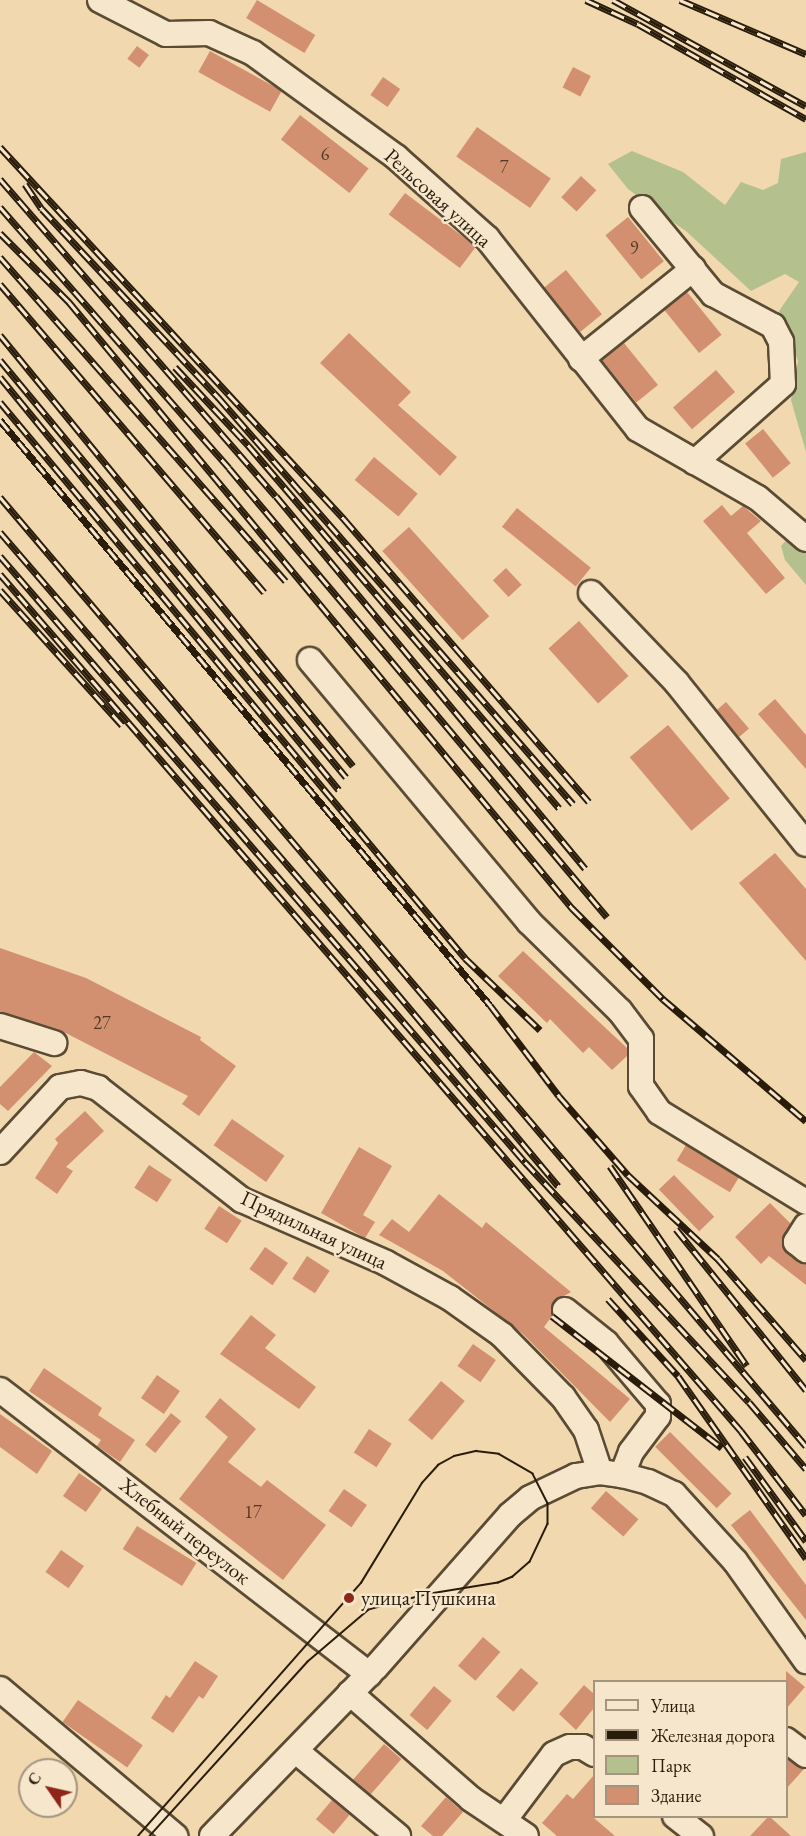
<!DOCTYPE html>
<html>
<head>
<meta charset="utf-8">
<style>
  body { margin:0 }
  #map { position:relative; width:806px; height:1836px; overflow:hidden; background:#f1d8af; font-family:"EB Garamond",serif }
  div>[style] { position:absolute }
  .green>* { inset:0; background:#b5c08f }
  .building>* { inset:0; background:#d29071; transform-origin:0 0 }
  .roads { filter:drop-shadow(2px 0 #5b4b34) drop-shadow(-2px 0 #5b4b34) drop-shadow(0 2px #5b4b34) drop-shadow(0 -2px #5b4b34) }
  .minor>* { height:24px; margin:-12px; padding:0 12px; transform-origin:12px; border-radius:12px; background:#f6e6cb }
  .tram>* { height:1.5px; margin:-0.75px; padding:0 0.75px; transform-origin:0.75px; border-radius:0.75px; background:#291c0b }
  .rail>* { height:7px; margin-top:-3.5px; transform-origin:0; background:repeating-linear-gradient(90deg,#f6e6cb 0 14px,#291c0b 0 28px); box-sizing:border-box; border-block:2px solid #291c0b }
  .dots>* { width:16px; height:16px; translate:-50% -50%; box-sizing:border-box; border:3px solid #f6e6cb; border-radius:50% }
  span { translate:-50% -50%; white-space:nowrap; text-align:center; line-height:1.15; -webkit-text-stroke:5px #f6e6cb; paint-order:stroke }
  .number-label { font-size:18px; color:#533924 }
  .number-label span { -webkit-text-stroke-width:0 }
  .street-label { font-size:21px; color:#291c0b }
  .poi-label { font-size:21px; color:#291c0b }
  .left { translate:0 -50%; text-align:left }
  .legend { position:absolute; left:593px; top:1680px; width:195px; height:138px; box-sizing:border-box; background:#f6e6cb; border:2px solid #a4957e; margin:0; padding:8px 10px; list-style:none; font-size:18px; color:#291c0b }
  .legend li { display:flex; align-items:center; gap:12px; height:30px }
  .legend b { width:30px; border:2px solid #a4957e }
  .north { position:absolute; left:18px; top:1758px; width:60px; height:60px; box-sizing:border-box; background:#f6e6cb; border:2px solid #a4957e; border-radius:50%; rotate:304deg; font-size:16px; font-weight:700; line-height:24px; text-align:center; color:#291c0b }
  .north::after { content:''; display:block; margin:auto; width:21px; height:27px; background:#8f2418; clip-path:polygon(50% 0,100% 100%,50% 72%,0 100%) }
</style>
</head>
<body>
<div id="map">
  <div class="green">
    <i style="clip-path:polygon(632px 151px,683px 172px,725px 205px,741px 182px,763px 190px,778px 183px,781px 159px,806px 152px,806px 452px,791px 400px,798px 361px,779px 311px,799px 282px,785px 274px,751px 291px,687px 232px,628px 189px,608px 164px)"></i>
    <i style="clip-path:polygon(806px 518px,806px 585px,785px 560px,781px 546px)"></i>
  </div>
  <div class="building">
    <i style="left:257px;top:0;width:68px;height:21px;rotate:31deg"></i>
    <i style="left:137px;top:46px;width:15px;height:16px;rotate:37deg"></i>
    <i style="left:210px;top:51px;width:82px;height:24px;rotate:29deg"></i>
    <i style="left:573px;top:67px;width:20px;height:23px;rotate:27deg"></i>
    <i style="left:383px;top:77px;width:21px;height:22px;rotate:35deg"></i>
    <i style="left:300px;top:115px;width:87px;height:31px;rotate:38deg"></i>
    <i style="left:477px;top:127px;width:90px;height:36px;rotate:35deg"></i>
    <i style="left:581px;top:176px;width:21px;height:29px;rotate:43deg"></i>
    <i style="left:405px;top:193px;width:89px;height:27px;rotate:37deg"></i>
    <i style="left:628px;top:217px;width:57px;height:29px;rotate:51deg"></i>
    <i style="left:566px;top:270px;width:57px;height:28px;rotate:51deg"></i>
    <i style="left:687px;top:292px;width:55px;height:29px;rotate:51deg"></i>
    <i style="clip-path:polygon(349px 333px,411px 392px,398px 405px,457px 457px,440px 476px,320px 363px)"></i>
    <i style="left:624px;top:343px;width:54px;height:28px;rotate:51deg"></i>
    <i style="left:716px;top:370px;width:29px;height:57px;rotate:49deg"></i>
    <i style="left:763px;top:429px;width:44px;height:23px;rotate:51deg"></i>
    <i style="left:374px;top:457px;width:57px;height:30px;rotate:40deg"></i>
    <i style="clip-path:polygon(722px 505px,731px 516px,743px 506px,761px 521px,747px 533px,785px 578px,766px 594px,703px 521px)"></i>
    <i style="left:517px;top:508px;width:95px;height:24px;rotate:39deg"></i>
    <i style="left:409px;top:527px;width:120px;height:36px;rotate:48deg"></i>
    <i style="left:506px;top:568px;width:23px;height:18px;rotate:47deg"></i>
    <i style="left:579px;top:621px;width:74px;height:41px;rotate:48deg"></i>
    <i style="clip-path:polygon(775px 699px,806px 735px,806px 769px,758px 714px)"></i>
    <i style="left:726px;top:702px;width:35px;height:13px;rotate:49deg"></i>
    <i style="left:668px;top:725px;width:96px;height:50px;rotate:50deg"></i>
    <i style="clip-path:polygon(775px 853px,806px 889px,806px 961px,739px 883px)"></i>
    <i style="clip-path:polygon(0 948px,86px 978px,201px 1037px,200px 1040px,236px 1066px,199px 1116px,182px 1104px,188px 1096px,58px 1029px,0 1012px)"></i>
    <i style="clip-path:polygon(523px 951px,627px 1048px,627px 1056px,612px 1070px,589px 1047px,583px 1053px,550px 1019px,547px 1023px,498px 976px)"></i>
    <i style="clip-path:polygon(34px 1052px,52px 1066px,8px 1111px,0 1104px,0 1087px)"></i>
    <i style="clip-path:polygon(85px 1111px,104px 1131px,66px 1167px,73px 1171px,57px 1194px,35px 1178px,58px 1143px,55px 1139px)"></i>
    <i style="left:232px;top:1119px;width:64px;height:32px;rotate:35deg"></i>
    <i style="left:686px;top:1145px;width:62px;height:18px;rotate:31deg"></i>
    <i style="clip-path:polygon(359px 1147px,392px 1166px,363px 1215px,375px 1222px,365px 1238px,321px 1213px)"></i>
    <i style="left:149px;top:1165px;width:27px;height:27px;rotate:33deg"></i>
    <i style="left:674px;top:1175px;width:58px;height:21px;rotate:46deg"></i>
    <i style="clip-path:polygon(439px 1194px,482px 1228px,486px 1222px,571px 1292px,554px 1302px,552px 1316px,544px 1327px,630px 1399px,610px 1422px,523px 1334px,443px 1271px,379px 1235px,392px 1219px,409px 1232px)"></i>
    <i style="clip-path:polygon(770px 1203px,791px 1224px,783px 1247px,806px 1264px,806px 1285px,769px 1256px,761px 1264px,735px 1237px)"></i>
    <i style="left:219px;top:1206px;width:27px;height:27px;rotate:33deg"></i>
    <i style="left:265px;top:1247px;width:28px;height:27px;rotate:35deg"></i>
    <i style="left:307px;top:1256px;width:27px;height:27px;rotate:33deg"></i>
    <i style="clip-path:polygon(251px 1315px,276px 1335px,265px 1348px,316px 1387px,299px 1409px,220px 1354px)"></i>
    <i style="left:473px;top:1344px;width:28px;height:27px;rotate:35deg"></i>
    <i style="clip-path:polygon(44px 1368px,102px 1408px,98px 1415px,135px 1440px,120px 1462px,97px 1446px,101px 1440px,29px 1391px)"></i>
    <i style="left:157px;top:1375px;width:28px;height:28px;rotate:35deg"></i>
    <i style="left:441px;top:1381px;width:31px;height:51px;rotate:40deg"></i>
    <i style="clip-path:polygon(220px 1398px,256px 1429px,228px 1462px,261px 1487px,267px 1480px,326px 1525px,283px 1580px,179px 1499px,228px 1437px,205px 1417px)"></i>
    <i style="left:171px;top:1413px;width:13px;height:41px;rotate:39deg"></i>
    <i style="clip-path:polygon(0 1414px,52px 1451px,37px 1474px,0 1447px)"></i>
    <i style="left:369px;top:1429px;width:27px;height:28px;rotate:33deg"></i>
    <i style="left:670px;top:1432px;width:87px;height:21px;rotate:45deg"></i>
    <i style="left:79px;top:1473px;width:28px;height:28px;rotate:35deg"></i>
    <i style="left:344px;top:1489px;width:28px;height:27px;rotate:35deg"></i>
    <i style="left:606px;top:1491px;width:43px;height:23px;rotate:41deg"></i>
    <i style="clip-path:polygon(750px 1510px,806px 1585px,806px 1620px,731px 1525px)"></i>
    <i style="left:137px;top:1526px;width:70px;height:27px;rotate:32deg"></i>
    <i style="left:61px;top:1550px;width:28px;height:27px;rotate:35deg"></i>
    <i style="left:483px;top:1637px;width:23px;height:38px;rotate:41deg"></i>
    <i style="clip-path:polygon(195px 1661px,218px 1676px,203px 1699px,199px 1696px,173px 1733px,151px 1718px,166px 1695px,170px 1698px)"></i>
    <i style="left:521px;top:1668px;width:23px;height:38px;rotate:41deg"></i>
    <i style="clip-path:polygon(786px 1671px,805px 1687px,786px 1709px)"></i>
    <i style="clip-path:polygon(584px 1685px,594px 1694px,594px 1708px,576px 1730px,559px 1714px)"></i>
    <i style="left:434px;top:1686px;width:23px;height:38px;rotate:40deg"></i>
    <i style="left:78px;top:1700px;width:79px;height:27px;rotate:35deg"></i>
    <i style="left:384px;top:1744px;width:23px;height:48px;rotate:41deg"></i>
    <i style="clip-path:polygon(786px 1758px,804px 1769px,786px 1789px)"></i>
    <i style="clip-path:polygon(594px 1775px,594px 1818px,615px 1836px,557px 1836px,542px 1823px,567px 1794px,573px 1799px)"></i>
    <i style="clip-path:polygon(446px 1797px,463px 1812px,442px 1836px,433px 1836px,421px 1826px)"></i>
    <i style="left:332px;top:1800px;width:23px;height:25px;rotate:40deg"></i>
    <i style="clip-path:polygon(769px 1816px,791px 1836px,750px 1836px)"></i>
  </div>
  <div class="roads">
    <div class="minor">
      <i style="left:100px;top:0;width:74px;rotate:27.3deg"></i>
      <i style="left:166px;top:34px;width:43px;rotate:-1.3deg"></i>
      <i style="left:209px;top:33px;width:48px;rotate:24.4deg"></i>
      <i style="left:253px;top:53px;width:177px;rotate:36deg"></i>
      <i style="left:396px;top:157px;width:122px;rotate:41.7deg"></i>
      <i style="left:487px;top:238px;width:243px;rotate:51.7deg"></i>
      <i style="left:638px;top:429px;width:138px;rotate:29.9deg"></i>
      <i style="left:758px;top:498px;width:63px;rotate:40.5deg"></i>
      <i style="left:642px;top:208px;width:112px;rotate:50.5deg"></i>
      <i style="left:713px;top:294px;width:68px;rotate:28.1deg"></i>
      <i style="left:773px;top:326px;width:18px;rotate:63deg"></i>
      <i style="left:781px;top:342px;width:42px;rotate:87.3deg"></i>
      <i style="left:783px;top:384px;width:118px;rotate:138.4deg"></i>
      <i style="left:581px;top:359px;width:144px;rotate:-38.8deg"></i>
      <i style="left:591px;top:593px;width:124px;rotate:46.3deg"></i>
      <i style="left:677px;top:683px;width:206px;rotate:51.3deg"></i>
      <i style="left:310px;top:660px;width:341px;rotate:50.1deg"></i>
      <i style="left:529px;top:922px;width:127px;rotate:44.4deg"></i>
      <i style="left:620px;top:1011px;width:35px;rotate:53deg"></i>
      <i style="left:641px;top:1039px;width:47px;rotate:90deg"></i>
      <i style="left:641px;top:1086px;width:32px;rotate:55deg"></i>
      <i style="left:659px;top:1112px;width:172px;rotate:31.5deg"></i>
      <i style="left:0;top:1026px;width:57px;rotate:17.5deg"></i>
      <i style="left:0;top:1152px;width:88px;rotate:-47.3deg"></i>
      <i style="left:60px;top:1087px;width:21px;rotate:-11deg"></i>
      <i style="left:81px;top:1083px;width:18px;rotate:16deg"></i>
      <i style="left:98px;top:1088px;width:182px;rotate:37.9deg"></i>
      <i style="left:242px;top:1200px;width:157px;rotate:23.6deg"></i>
      <i style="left:386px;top:1263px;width:73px;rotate:28.7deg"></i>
      <i style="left:450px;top:1298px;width:64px;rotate:35.4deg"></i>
      <i style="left:502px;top:1335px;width:87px;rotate:45.5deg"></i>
      <i style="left:563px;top:1397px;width:40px;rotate:55.1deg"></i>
      <i style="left:586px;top:1430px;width:44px;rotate:71.6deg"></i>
      <i style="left:806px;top:1226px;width:19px;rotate:122deg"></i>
      <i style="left:796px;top:1242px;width:13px;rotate:39deg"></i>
      <i style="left:565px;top:1310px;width:53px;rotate:38.8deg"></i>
      <i style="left:606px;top:1343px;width:80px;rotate:49.6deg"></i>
      <i style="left:658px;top:1404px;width:12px;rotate:90deg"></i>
      <i style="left:658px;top:1416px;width:45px;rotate:126.9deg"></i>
      <i style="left:631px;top:1452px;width:25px;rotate:111deg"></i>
      <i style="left:0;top:1390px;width:466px;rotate:37.6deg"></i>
      <i style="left:0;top:1689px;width:229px;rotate:40deg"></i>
      <i style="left:350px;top:1693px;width:161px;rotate:41.2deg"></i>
      <i style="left:471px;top:1799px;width:66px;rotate:33.9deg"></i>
      <i style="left:786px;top:1740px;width:25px;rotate:37deg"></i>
      <i style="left:296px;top:1751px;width:133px;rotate:39.8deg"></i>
      <i style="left:675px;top:1816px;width:33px;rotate:38deg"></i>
      <i style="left:505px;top:1819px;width:81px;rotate:-53deg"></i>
      <i style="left:554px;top:1754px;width:17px;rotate:-24deg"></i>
      <i style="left:570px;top:1747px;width:13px"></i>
      <i style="left:583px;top:1747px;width:13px;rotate:32deg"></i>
      <i style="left:212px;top:1836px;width:235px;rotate:-45.9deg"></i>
      <i style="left:376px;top:1667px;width:203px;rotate:-48.6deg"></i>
      <i style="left:510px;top:1515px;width:26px;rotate:-40deg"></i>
      <i style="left:530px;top:1498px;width:51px;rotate:-25.6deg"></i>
      <i style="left:576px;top:1476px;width:24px;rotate:-9deg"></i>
      <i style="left:600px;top:1472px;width:22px;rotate:8deg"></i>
      <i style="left:622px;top:1475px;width:27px;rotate:15deg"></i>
      <i style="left:648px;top:1482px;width:29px;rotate:25deg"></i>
      <i style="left:674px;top:1494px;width:91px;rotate:47.7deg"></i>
      <i style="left:735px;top:1561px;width:123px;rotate:54.6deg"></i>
    </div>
  </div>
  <div class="tram">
    <i style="left:138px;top:1836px;width:337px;rotate:-48.6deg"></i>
    <i style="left:361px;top:1583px;width:117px;rotate:-58.6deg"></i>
    <i style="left:422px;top:1483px;width:24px;rotate:-48deg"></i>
    <i style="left:438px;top:1465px;width:18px;rotate:-29deg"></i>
    <i style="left:454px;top:1456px;width:23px;rotate:-13deg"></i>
    <i style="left:476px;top:1451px;width:23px;rotate:7deg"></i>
    <i style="left:499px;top:1454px;width:39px;rotate:30deg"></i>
    <i style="left:533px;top:1474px;width:33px;rotate:63deg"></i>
    <i style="left:548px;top:1503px;width:21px;rotate:90deg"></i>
    <i style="left:548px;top:1524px;width:42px;rotate:115.3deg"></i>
    <i style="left:530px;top:1562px;width:23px;rotate:139deg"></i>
    <i style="left:513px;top:1577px;width:16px;rotate:158deg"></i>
    <i style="left:498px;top:1583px;width:74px;rotate:170.7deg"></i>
    <i style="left:425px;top:1595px;width:58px;rotate:165deg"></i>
    <i style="left:369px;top:1610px;width:80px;rotate:139.6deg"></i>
    <i style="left:308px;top:1662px;width:235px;rotate:132.2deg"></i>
  </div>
  <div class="rail">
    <i style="left:586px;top:0;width:57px;rotate:24.8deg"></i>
    <i style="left:638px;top:24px;width:193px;rotate:29.5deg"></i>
    <i style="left:613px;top:0;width:220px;rotate:28.8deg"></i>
    <i style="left:680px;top:0;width:137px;rotate:23.2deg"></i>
    <i style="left:0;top:147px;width:507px;rotate:47.24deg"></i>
    <i style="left:344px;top:519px;width:374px;rotate:49.1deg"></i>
    <i style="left:0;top:179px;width:420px;rotate:49deg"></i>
    <i style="left:276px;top:496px;width:484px;rotate:50.3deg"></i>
    <i style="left:25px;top:184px;width:30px;rotate:56deg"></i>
    <i style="left:42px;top:209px;width:258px;rotate:46.9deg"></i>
    <i style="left:218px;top:397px;width:540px;rotate:48.9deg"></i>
    <i style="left:0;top:207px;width:347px;rotate:48.7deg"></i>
    <i style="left:229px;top:468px;width:587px;rotate:49.91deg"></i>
    <i style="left:0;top:233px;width:98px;rotate:45deg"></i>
    <i style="left:69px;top:302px;width:788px;rotate:50.31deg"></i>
    <i style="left:572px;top:908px;width:129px;rotate:45deg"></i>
    <i style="left:663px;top:999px;width:188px;rotate:40.5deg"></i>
    <i style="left:0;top:257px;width:432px;rotate:48.6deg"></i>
    <i style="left:0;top:284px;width:406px;rotate:49.4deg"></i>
    <i style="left:0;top:335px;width:557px;rotate:50.68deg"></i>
    <i style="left:0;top:360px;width:542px;rotate:50.32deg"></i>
    <i style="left:175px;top:367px;width:107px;rotate:46.9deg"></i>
    <i style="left:248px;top:445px;width:478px;rotate:49.4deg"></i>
    <i style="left:0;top:377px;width:534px;rotate:50.62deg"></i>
    <i style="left:0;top:402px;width:725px;rotate:50.09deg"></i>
    <i style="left:465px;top:958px;width:104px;rotate:43.8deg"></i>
    <i style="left:0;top:420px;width:763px;rotate:50.05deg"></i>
    <i style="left:490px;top:1005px;width:114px;rotate:52.8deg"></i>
    <i style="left:559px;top:1096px;width:105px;rotate:48.9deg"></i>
    <i style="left:628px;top:1175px;width:123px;rotate:43deg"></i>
    <i style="left:718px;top:1259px;width:134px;rotate:48.9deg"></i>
    <i style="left:0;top:497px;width:1245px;rotate:49.66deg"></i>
    <i style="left:0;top:532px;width:551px;rotate:49.2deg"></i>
    <i style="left:360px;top:949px;width:309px;rotate:50.1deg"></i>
    <i style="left:0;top:556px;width:802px;rotate:49.1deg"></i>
    <i style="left:525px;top:1162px;width:328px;rotate:47deg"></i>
    <i style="left:749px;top:1402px;width:88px;rotate:49.6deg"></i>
    <i style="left:0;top:574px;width:1133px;rotate:49.15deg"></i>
    <i style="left:741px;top:1431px;width:106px;rotate:52.3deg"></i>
    <i style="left:0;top:590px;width:182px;rotate:47.9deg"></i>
    <i style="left:610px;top:1166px;width:242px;rotate:55.6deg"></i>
    <i style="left:676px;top:1229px;width:207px;rotate:51.1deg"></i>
    <i style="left:608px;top:1299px;width:104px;rotate:47.7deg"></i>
    <i style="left:678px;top:1376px;width:223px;rotate:54.9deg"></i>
    <i style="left:552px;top:1316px;width:215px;rotate:37.8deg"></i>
    <i style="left:745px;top:1457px;width:104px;rotate:54deg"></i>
  </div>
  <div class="dots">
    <i style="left:349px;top:1598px;background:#8f2418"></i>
  </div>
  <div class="number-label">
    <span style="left:325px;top:154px">6</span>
    <span style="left:504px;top:167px">7</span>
    <span style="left:634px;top:248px">9</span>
    <span style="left:102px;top:1023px">27</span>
    <span style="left:253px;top:1512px">17</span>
  </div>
  <div class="street-label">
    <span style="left:438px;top:198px;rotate:42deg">Рельсовая улица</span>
    <span style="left:314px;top:1230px;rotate:25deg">Прядильная улица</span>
    <span style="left:185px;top:1531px;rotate:38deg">Хлебный переулок</span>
  </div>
  <div class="poi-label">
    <span class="left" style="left:361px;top:1598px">улица Пушкина</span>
  </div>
  <ul class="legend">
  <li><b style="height:8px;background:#f6e6cb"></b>Улица</li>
  <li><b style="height:8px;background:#291c0b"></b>Железная дорога</li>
  <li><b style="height:16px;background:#b5c08f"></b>Парк</li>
  <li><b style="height:16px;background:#d29071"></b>Здание</li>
  </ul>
  <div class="north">С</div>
</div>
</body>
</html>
